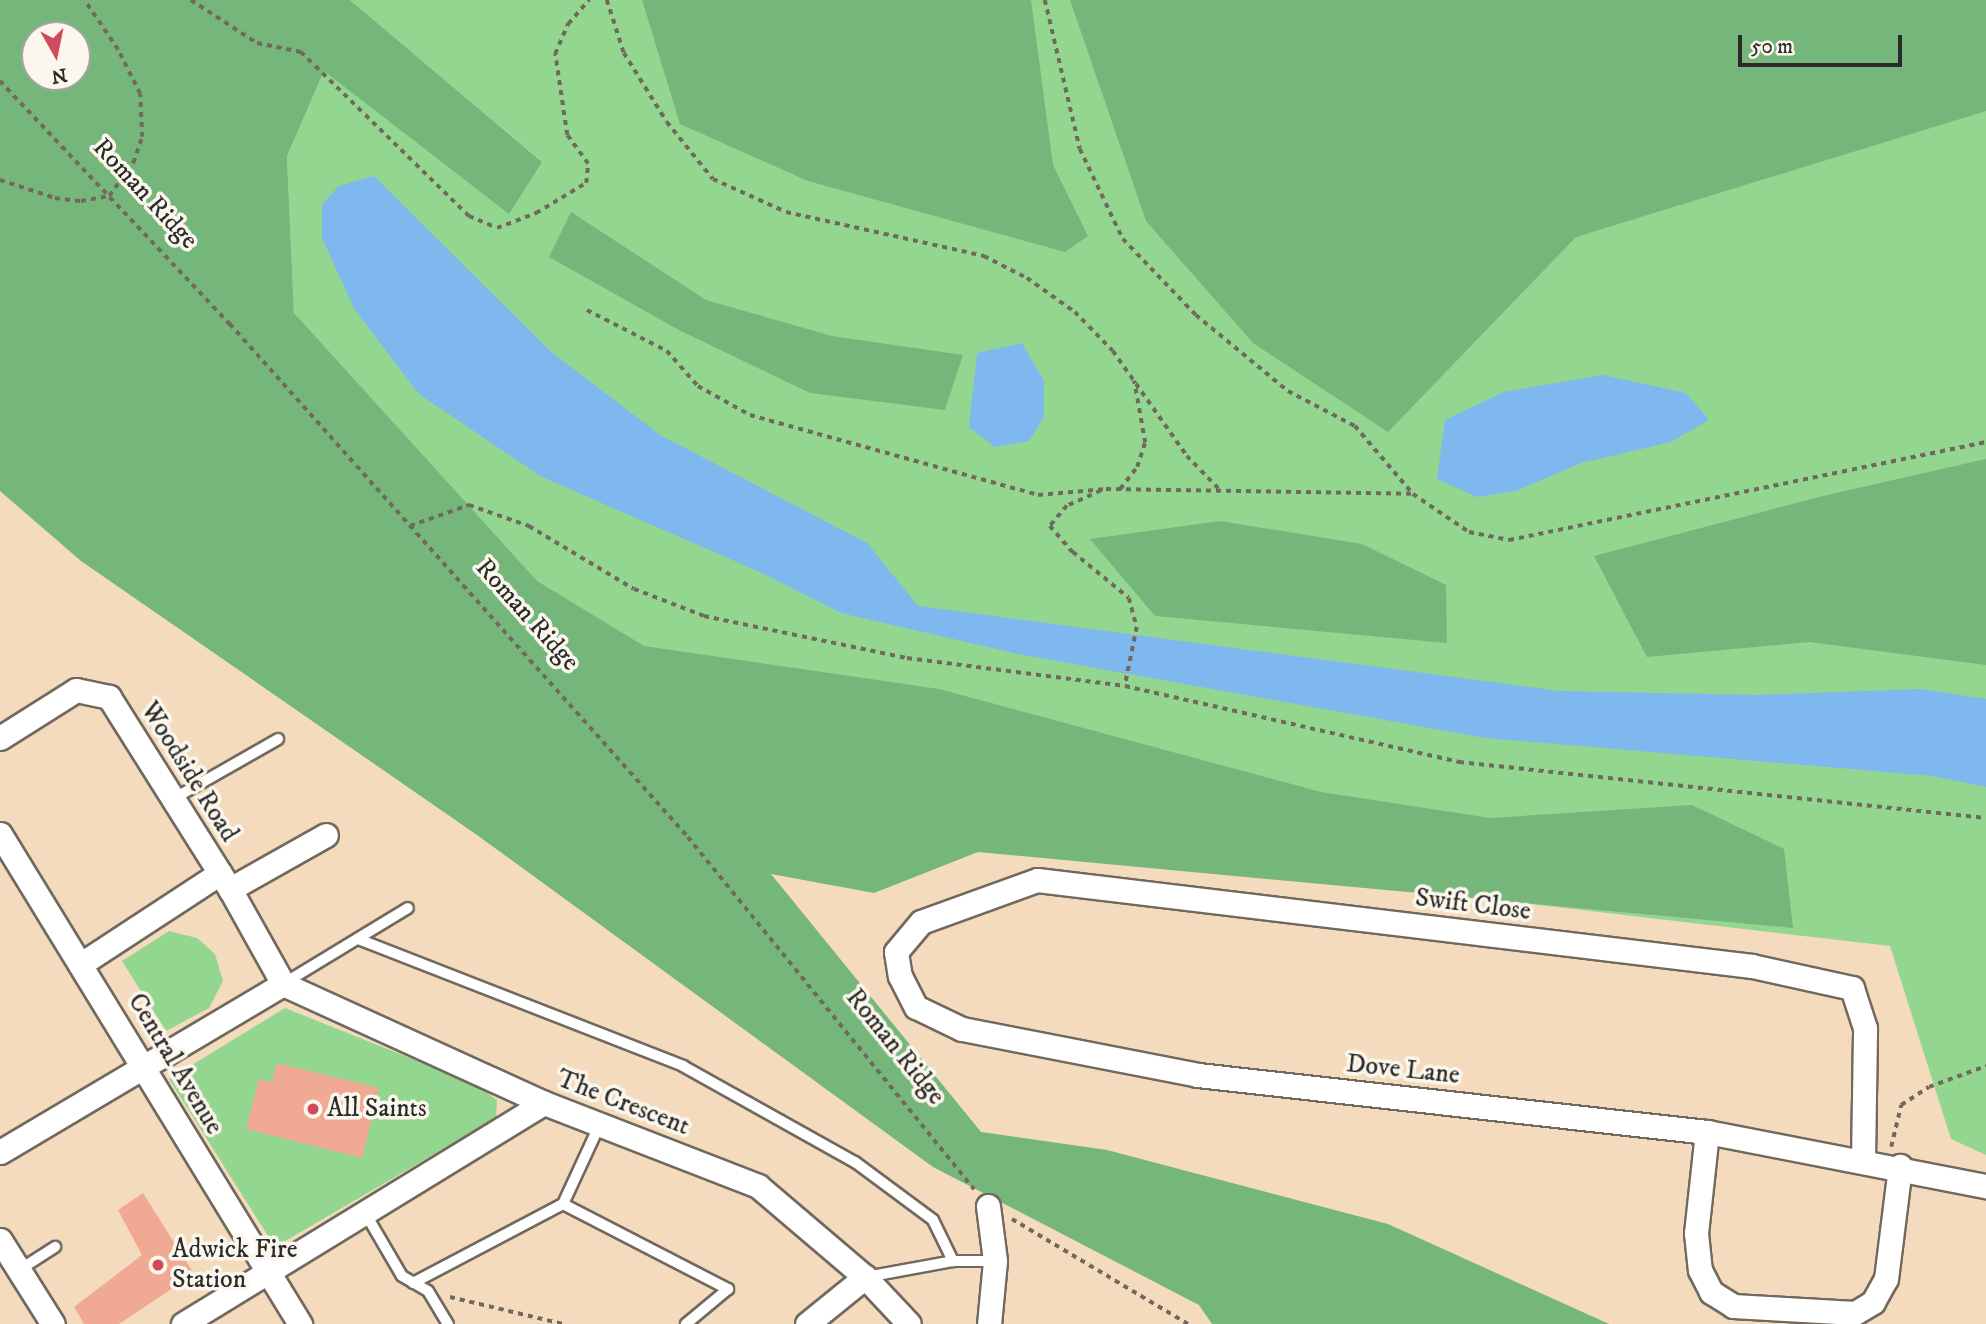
<!DOCTYPE html>
<html>
<head>
<meta charset="utf-8">
<style>
  body { margin:0 }
  #map { position:relative; width:1986px; height:1324px; overflow:hidden; background:#f4dbbe; font-family:"IM FELL DW Pica",serif }
  div>[style] { position:absolute }
  .green>* { inset:0; background:#92d68f }
  .forest>* { inset:0; background:#75b77a }
  .water>* { inset:0; background:#7eb8ef }
  .building>* { inset:0; background:#f0a993 }
  .path>* { height:3.5px; margin-top:-1.75px; transform-origin:0; background:repeating-linear-gradient(90deg,#71695e 0 5px,transparent 0 10px) }
  .roads { filter:drop-shadow(2px 0 #71695e) drop-shadow(-2px 0 #71695e) drop-shadow(0 2px #71695e) drop-shadow(0 -2px #71695e) }
  .lane>* { height:10px; margin:-5px; padding:0 5px; transform-origin:5px; border-radius:5px; background:#fff }
  .street>* { height:23px; margin:-11.5px; padding:0 11.5px; transform-origin:11.5px; border-radius:11.5px; background:#fff }
  .dots>* { width:19px; height:19px; translate:-50% -50%; box-sizing:border-box; border:4px solid #fbf7ec; border-radius:50% }
  span { translate:-50% -50%; white-space:nowrap; text-align:center; line-height:1.15; -webkit-text-stroke:7px #fbf7ec; paint-order:stroke }
  .street-label { font-size:26px; color:#2b2b2b }
  .poi-label { font-size:26px; color:#2b2b2b }
  .left { translate:0 -50%; text-align:left }
  .north { position:absolute; left:21px; top:21px; width:70px; height:70px; box-sizing:border-box; background:#fbf7ec; border:2px solid #a8a59f; border-radius:50%; rotate:171deg; font-size:19px; font-weight:700; line-height:28px; text-align:center; color:#2b2b2b }
  .north::after { content:''; display:block; margin:auto; width:24px; height:32px; background:#d1495b; clip-path:polygon(50% 0,100% 100%,50% 72%,0 100%) }
  .scale { position:absolute; left:1738px; top:35px; width:164px; height:32px; box-sizing:border-box; border:4px solid #2b2b2b; border-top:0; padding-left:9px; font-size:21px; line-height:24px; white-space:nowrap; color:#2b2b2b; -webkit-text-stroke:5px #fbf7ec; paint-order:stroke }
</style>
</head>
<body>
<div id="map">
  <div class="green">
    <i style="clip-path:polygon(350px 0,1986px 0,1986px 1155px,1951px 1139px,1890px 946px,672px 804px,294px 313px,287px 156px,324px 71px,540px 160px)"></i>
    <i style="clip-path:polygon(169px 931px,197px 938px,215px 954px,223px 981px,209px 1008px,166px 1031px,122px 961px)"></i>
    <i style="clip-path:polygon(285px 1008px,475px 1084px,497px 1100px,496px 1118px,275px 1247px,169px 1079px)"></i>
  </div>
  <div class="forest">
    <i style="clip-path:polygon(evenodd,0 0,350px 0,542px 162px,509px 214px,324px 71px,287px 156px,294px 313px,537px 581px,644px 646px,939px 689px,1321px 792px,1490px 818px,1692px 805px,1784px 849px,1793px 928px,978px 852px,874px 893px,771px 874px,981px 1132px,1107px 1150px,1388px 1224px,1609px 1324px,1212px 1324px,1199px 1305px,933px 1167px,477px 835px,81px 561px,0 491px,0 0,35px 35px,77px 35px,77px 77px,35px 77px,35px 35px)"></i>
    <i style="clip-path:polygon(642px 0,1031px 0,1053px 165px,1088px 236px,1065px 252px,808px 181px,680px 124px)"></i>
    <i style="clip-path:polygon(1070px 0,1986px 0,1986px 111px,1576px 237px,1388px 432px,1253px 343px,1146px 221px)"></i>
    <i style="clip-path:polygon(571px 212px,706px 300px,832px 336px,963px 355px,945px 410px,810px 393px,679px 330px,549px 257px)"></i>
    <i style="clip-path:polygon(1986px 459px,1986px 665px,1809px 642px,1647px 657px,1594px 556px,1831px 494px)"></i>
    <i style="clip-path:polygon(1220px 521px,1362px 544px,1446px 585px,1447px 643px,1155px 616px,1090px 539px)"></i>
  </div>
  <div class="water">
    <i style="clip-path:polygon(374px 176px,550px 351px,660px 435px,867px 543px,918px 606px,1559px 691px,1757px 695px,1921px 689px,1986px 699px,1986px 787px,1933px 776px,1485px 738px,1018px 654px,841px 613px,762px 573px,542px 477px,419px 394px,355px 310px,322px 238px,322px 205px,339px 186px)"></i>
    <i style="clip-path:polygon(1022px 343px,1044px 381px,1044px 417px,1029px 441px,995px 447px,969px 427px,977px 353px)"></i>
    <i style="clip-path:polygon(1603px 375px,1686px 393px,1709px 420px,1671px 442px,1581px 463px,1516px 491px,1477px 497px,1437px 479px,1445px 420px,1504px 392px)"></i>
  </div>
  <div class="building">
    <i style="clip-path:polygon(277px 1063px,379px 1088px,362px 1158px,246px 1129px,259px 1079px,272px 1082px)"></i>
    <i style="clip-path:polygon(143px 1193px,194px 1274px,119px 1324px,84px 1324px,74px 1307px,142px 1255px,118px 1210px)"></i>
  </div>
  <div class="path">
    <i style="left:191px;top:0;width:79px;rotate:33.1deg"></i>
    <i style="left:257px;top:43px;width:45px;rotate:11.6deg"></i>
    <i style="left:301px;top:52px;width:235px;rotate:44.3deg"></i>
    <i style="left:469px;top:216px;width:30px;rotate:23deg"></i>
    <i style="left:497px;top:228px;width:42px;rotate:-21deg"></i>
    <i style="left:536px;top:213px;width:58px;rotate:-31deg"></i>
    <i style="left:586px;top:183px;width:19px;rotate:-84deg"></i>
    <i style="left:588px;top:164px;width:36px;rotate:-126deg"></i>
    <i style="left:567px;top:135px;width:82px;rotate:-98.4deg"></i>
    <i style="left:555px;top:54px;width:33px;rotate:-67deg"></i>
    <i style="left:568px;top:24px;width:32px;rotate:-49deg"></i>
    <i style="left:607px;top:0;width:56px;rotate:72.2deg"></i>
    <i style="left:624px;top:53px;width:81px;rotate:58.1deg"></i>
    <i style="left:667px;top:122px;width:73px;rotate:51.1deg"></i>
    <i style="left:713px;top:179px;width:80px;rotate:24.3deg"></i>
    <i style="left:786px;top:212px;width:203px;rotate:12.5deg"></i>
    <i style="left:984px;top:256px;width:48px;rotate:27.1deg"></i>
    <i style="left:1027px;top:278px;width:59px;rotate:35.3deg"></i>
    <i style="left:1075px;top:312px;width:54px;rotate:45.7deg"></i>
    <i style="left:1113px;top:351px;width:128px;rotate:54.8deg"></i>
    <i style="left:1187px;top:456px;width:47px;rotate:45.9deg"></i>
    <i style="left:1045px;top:0;width:153px;rotate:76.8deg"></i>
    <i style="left:1080px;top:149px;width:100px;rotate:64.5deg"></i>
    <i style="left:1123px;top:239px;width:105px;rotate:46.2deg"></i>
    <i style="left:1196px;top:315px;width:119px;rotate:39.6deg"></i>
    <i style="left:1288px;top:391px;width:76px;rotate:27.6deg"></i>
    <i style="left:1355px;top:426px;width:89px;rotate:49.5deg"></i>
    <i style="left:1413px;top:494px;width:68px;rotate:34.2deg"></i>
    <i style="left:1469px;top:532px;width:41px;rotate:11.3deg"></i>
    <i style="left:1509px;top:540px;width:487px;rotate:-11.6deg"></i>
    <i style="left:0;top:81px;width:335px;rotate:46.6deg"></i>
    <i style="left:230px;top:324px;width:688px;rotate:48.24deg"></i>
    <i style="left:688px;top:837px;width:454px;rotate:50.9deg"></i>
    <i style="left:0;top:180px;width:58px;rotate:18.1deg"></i>
    <i style="left:55px;top:198px;width:26px;rotate:7deg"></i>
    <i style="left:81px;top:201px;width:28px;rotate:-10deg"></i>
    <i style="left:109px;top:196px;width:41px;rotate:-54deg"></i>
    <i style="left:133px;top:163px;width:28px;rotate:-71deg"></i>
    <i style="left:142px;top:137px;width:43px;rotate:-92.7deg"></i>
    <i style="left:140px;top:94px;width:49px;rotate:-116.6deg"></i>
    <i style="left:118px;top:50px;width:60px;rotate:-124.2deg"></i>
    <i style="left:587px;top:310px;width:90px;rotate:27.1deg"></i>
    <i style="left:667px;top:351px;width:47px;rotate:48.5deg"></i>
    <i style="left:698px;top:386px;width:60px;rotate:29.1deg"></i>
    <i style="left:750px;top:415px;width:299px;rotate:15.5deg"></i>
    <i style="left:1038px;top:495px;width:68px;rotate:-5deg"></i>
    <i style="left:1106px;top:489px;width:307px;rotate:0.9deg"></i>
    <i style="left:1120px;top:489px;width:28px;rotate:-52deg"></i>
    <i style="left:1137px;top:467px;width:25px;rotate:-72deg"></i>
    <i style="left:1145px;top:443px;width:63px;rotate:-100.1deg"></i>
    <i style="left:1101px;top:491px;width:37px;rotate:156deg"></i>
    <i style="left:1067px;top:506px;width:26px;rotate:130deg"></i>
    <i style="left:1050px;top:526px;width:35px;rotate:49deg"></i>
    <i style="left:1073px;top:552px;width:72px;rotate:39.4deg"></i>
    <i style="left:1129px;top:598px;width:30px;rotate:75deg"></i>
    <i style="left:1137px;top:627px;width:60px;rotate:101.5deg"></i>
    <i style="left:410px;top:526px;width:63px;rotate:-19.6deg"></i>
    <i style="left:469px;top:505px;width:64px;rotate:19.3deg"></i>
    <i style="left:529px;top:526px;width:122px;rotate:31deg"></i>
    <i style="left:634px;top:589px;width:75px;rotate:21.1deg"></i>
    <i style="left:704px;top:616px;width:207px;rotate:11.7deg"></i>
    <i style="left:907px;top:658px;width:220px;rotate:7.3deg"></i>
    <i style="left:1125px;top:686px;width:343px;rotate:12.8deg"></i>
    <i style="left:1459px;top:762px;width:530px;rotate:6.07deg"></i>
    <i style="left:1891px;top:1147px;width:43px;rotate:-76.6deg"></i>
    <i style="left:1901px;top:1105px;width:33px;rotate:-33deg"></i>
    <i style="left:1929px;top:1087px;width:61px;rotate:-20.2deg"></i>
    <i style="left:1012px;top:1219px;width:205px;rotate:30.8deg"></i>
    <i style="left:450px;top:1297px;width:116px;rotate:13.4deg"></i>
  </div>
  <div class="roads">
    <div class="lane">
      <i style="left:173px;top:799px;width:121px;rotate:-29.7deg"></i>
      <i style="left:358px;top:939px;width:349px;rotate:21.3deg"></i>
      <i style="left:683px;top:1066px;width:197px;rotate:29.2deg"></i>
      <i style="left:855px;top:1162px;width:97px;rotate:36.6deg"></i>
      <i style="left:933px;top:1220px;width:46px;rotate:64deg"></i>
      <i style="left:283px;top:984px;width:146px;rotate:-31.3deg"></i>
      <i style="left:563px;top:1204px;width:88px;rotate:-65.2deg"></i>
      <i style="left:364px;top:1211px;width:75px;rotate:59.7deg"></i>
      <i style="left:402px;top:1276px;width:30px;rotate:30deg"></i>
      <i style="left:428px;top:1291px;width:39px;rotate:59deg"></i>
      <i style="left:19px;top:1270px;width:43px;rotate:-32.6deg"></i>
      <i style="left:866px;top:1277px;width:88px;rotate:-10.4deg"></i>
      <i style="left:953px;top:1261px;width:42px"></i>
      <i style="left:413px;top:1283px;width:170px;rotate:-27.8deg"></i>
      <i style="left:563px;top:1204px;width:186px;rotate:27.3deg"></i>
      <i style="left:728px;top:1289px;width:55px;rotate:140.2deg"></i>
    </div>
    <div class="street">
      <i style="left:0;top:738px;width:90px;rotate:-32.3deg"></i>
      <i style="left:76px;top:690px;width:34px;rotate:12deg"></i>
      <i style="left:109px;top:697px;width:227px;rotate:57.8deg"></i>
      <i style="left:230px;top:889px;width:109px;rotate:60.8deg"></i>
      <i style="left:0;top:834px;width:575px;rotate:58.52deg"></i>
      <i style="left:230px;top:889px;width:110px;rotate:-29.4deg"></i>
      <i style="left:81px;top:964px;width:166px;rotate:-33.2deg"></i>
      <i style="left:283px;top:984px;width:287px;rotate:24.5deg"></i>
      <i style="left:544px;top:1103px;width:230px;rotate:21.2deg"></i>
      <i style="left:758px;top:1186px;width:140px;rotate:40.4deg"></i>
      <i style="left:865px;top:1277px;width:64px;rotate:46.9deg"></i>
      <i style="left:1707px;top:1132px;width:102px;rotate:96.2deg"></i>
      <i style="left:1696px;top:1233px;width:37px;rotate:84deg"></i>
      <i style="left:1700px;top:1270px;width:25px;rotate:63deg"></i>
      <i style="left:1711px;top:1292px;width:26px;rotate:32deg"></i>
      <i style="left:1733px;top:1306px;width:122px;rotate:3.3deg"></i>
      <i style="left:1855px;top:1313px;width:21px;rotate:-31deg"></i>
      <i style="left:1873px;top:1302px;width:26px;rotate:-61deg"></i>
      <i style="left:1886px;top:1279px;width:114px;rotate:-82.9deg"></i>
      <i style="left:0;top:1152px;width:329px;rotate:-30.7deg"></i>
      <i style="left:1863px;top:1160px;width:132px;rotate:-89.1deg"></i>
      <i style="left:1865px;top:1028px;width:42px;rotate:-108deg"></i>
      <i style="left:1852px;top:988px;width:102px;rotate:-167.6deg"></i>
      <i style="left:1752px;top:966px;width:720px;rotate:-173.14deg"></i>
      <i style="left:1037px;top:880px;width:123px;rotate:160.1deg"></i>
      <i style="left:921px;top:922px;width:39px;rotate:130deg"></i>
      <i style="left:896px;top:952px;width:24px;rotate:81deg"></i>
      <i style="left:900px;top:976px;width:35px;rotate:63deg"></i>
      <i style="left:916px;top:1007px;width:51px;rotate:25.6deg"></i>
      <i style="left:962px;top:1029px;width:240px;rotate:11deg"></i>
      <i style="left:1198px;top:1075px;width:512px;rotate:6.39deg"></i>
      <i style="left:1707px;top:1132px;width:284px;rotate:11deg"></i>
      <i style="left:988px;top:1206px;width:55px;rotate:82.7deg"></i>
      <i style="left:995px;top:1261px;width:63px;rotate:95.4deg"></i>
      <i style="left:0;top:1240px;width:99px;rotate:57.8deg"></i>
      <i style="left:183px;top:1324px;width:423px;rotate:-31.5deg"></i>
      <i style="left:807px;top:1324px;width:75px;rotate:-39deg"></i>
    </div>
  </div>
  <div class="dots">
    <i style="left:313px;top:1109px;background:#d1495b"></i>
    <i style="left:158px;top:1265px;background:#d1495b"></i>
  </div>
  <div class="street-label">
    <span style="left:145px;top:194px;rotate:47deg">Roman Ridge</span>
    <span style="left:527px;top:615px;rotate:48deg">Roman Ridge</span>
    <span style="left:189px;top:772px;rotate:58deg">Woodside Road</span>
    <span style="left:1473px;top:905px;rotate:7deg">Swift Close</span>
    <span style="left:895px;top:1047px;rotate:51deg">Roman Ridge</span>
    <span style="left:175px;top:1064px;rotate:59deg">Central Avenue</span>
    <span style="left:1403px;top:1070px;rotate:6deg">Dove Lane</span>
    <span style="left:623px;top:1103px;rotate:21deg">The Crescent</span>
  </div>
  <div class="poi-label">
    <span class="left" style="left:327px;top:1109px">All Saints</span>
    <span class="left" style="left:172px;top:1265px">Adwick Fire<br>Station</span>
  </div>
  <div class="north">N</div>
  <div class="scale">50 m</div>
</div>
</body>
</html>
